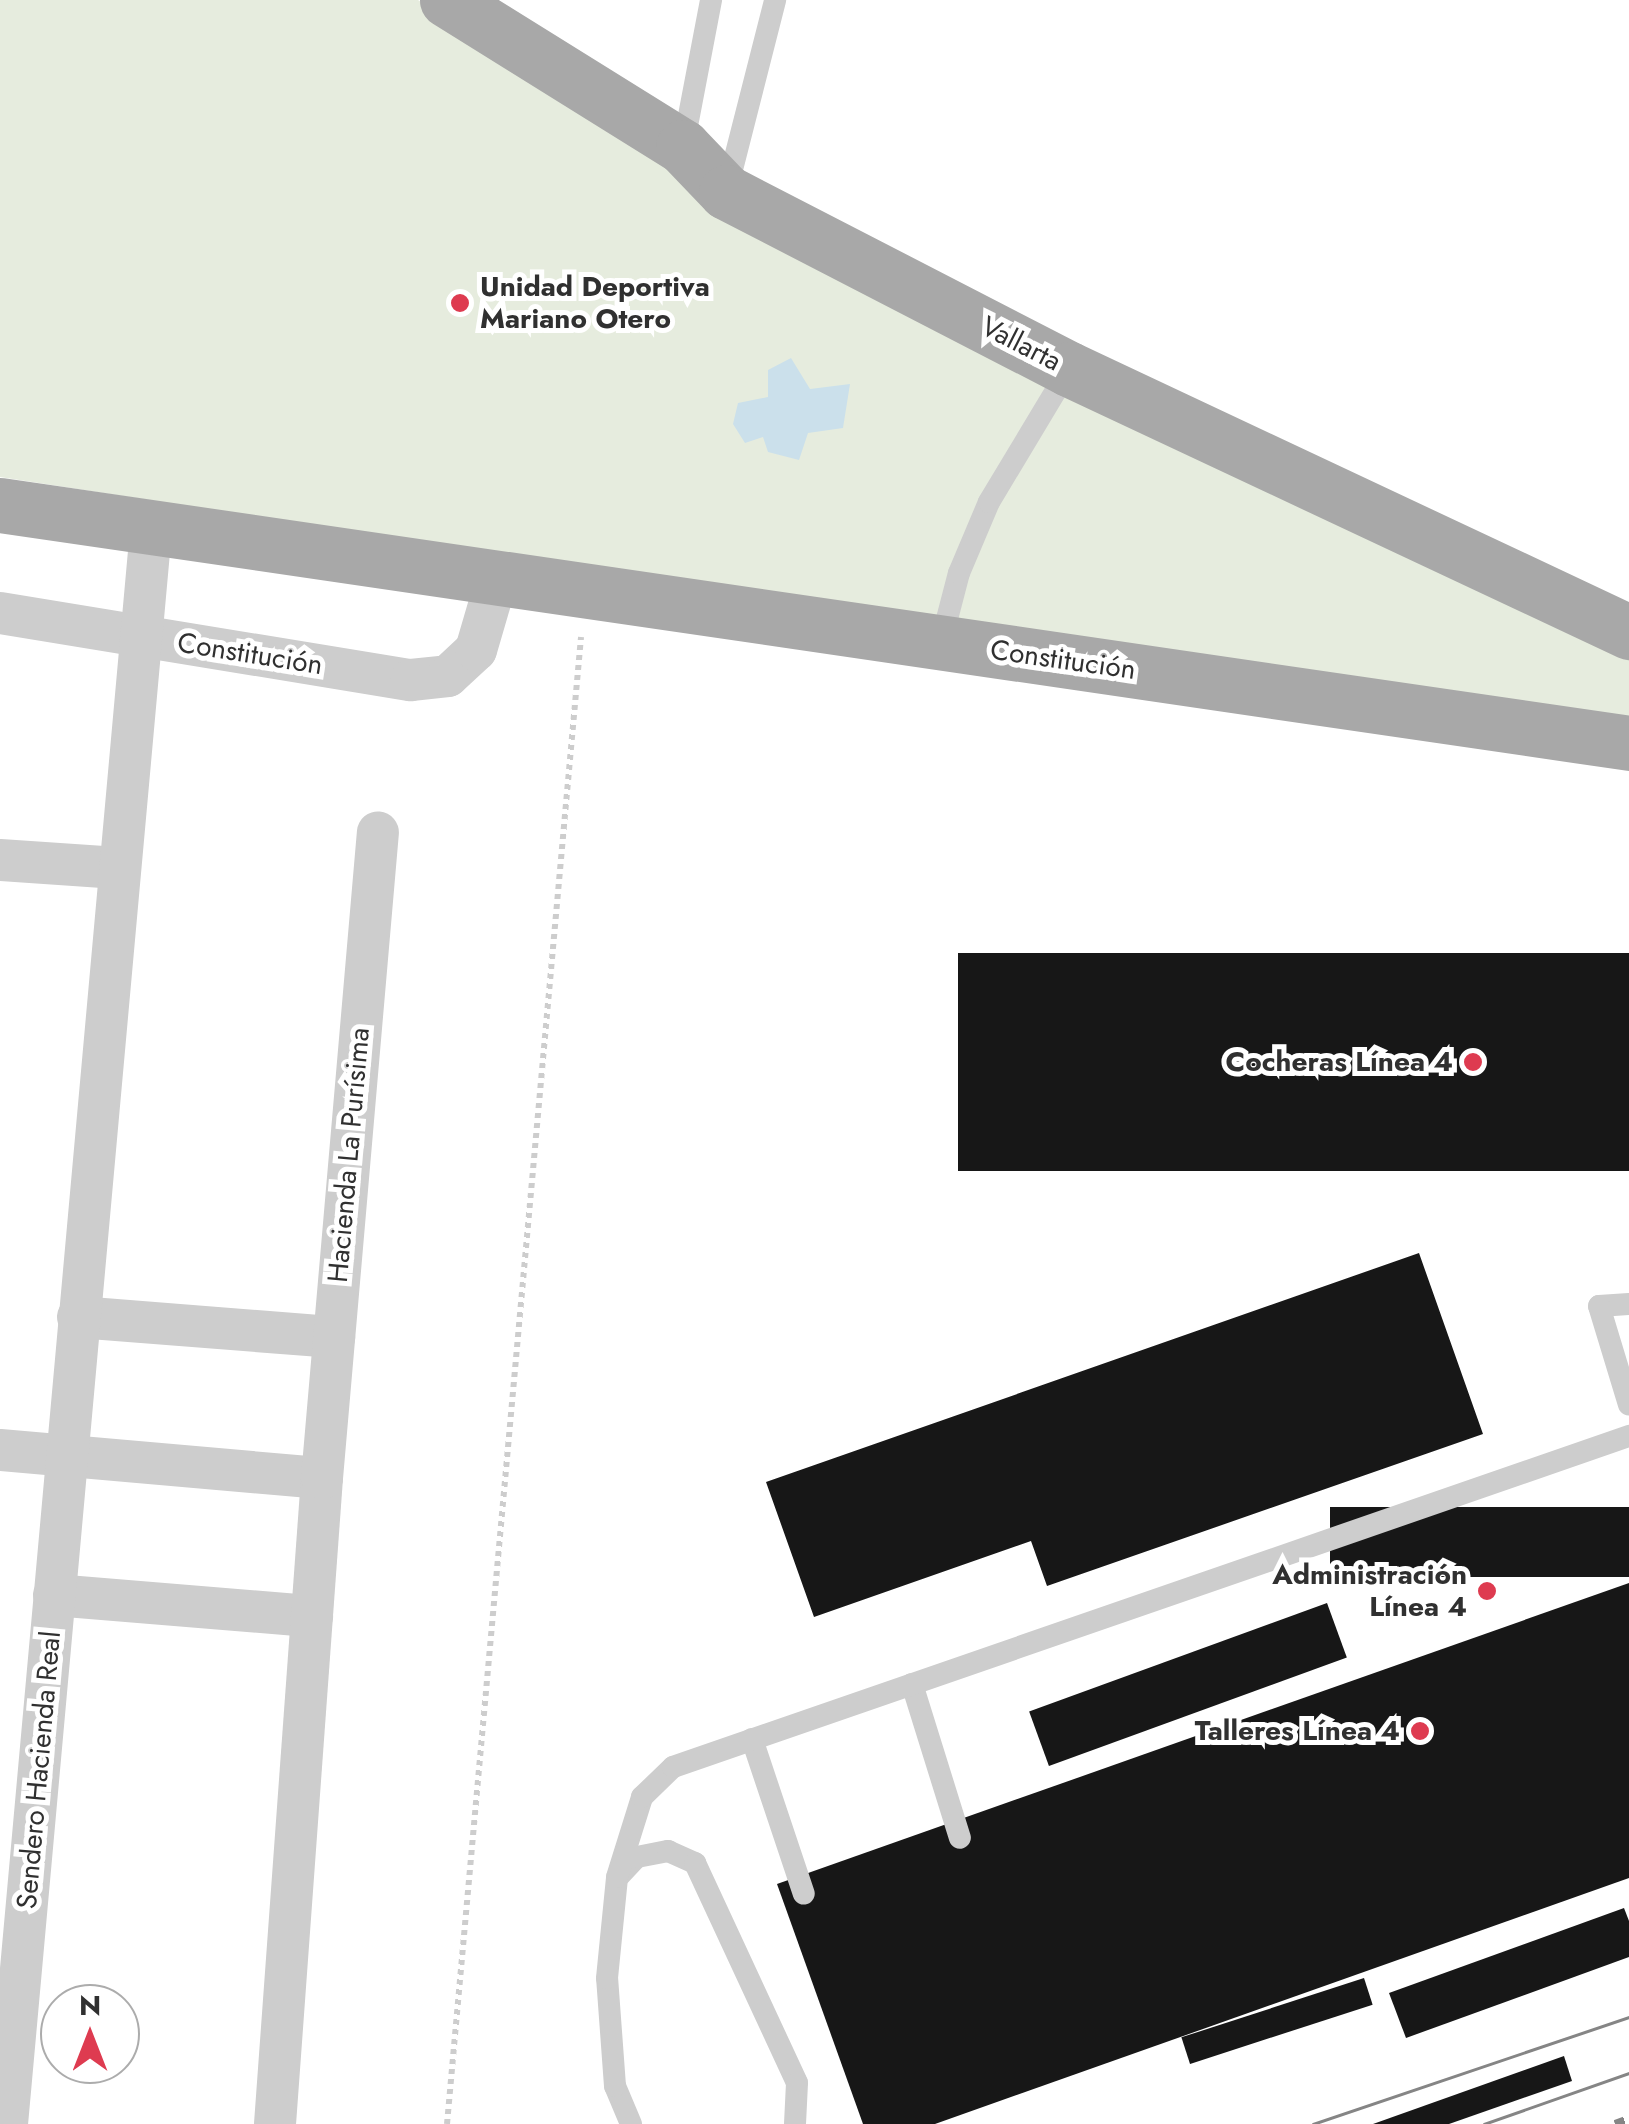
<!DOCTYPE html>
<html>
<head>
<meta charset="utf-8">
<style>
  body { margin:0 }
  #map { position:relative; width:1629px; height:2124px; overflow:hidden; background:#fff; font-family:Jost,sans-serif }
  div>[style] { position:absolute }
  .green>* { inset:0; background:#e6ecde }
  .water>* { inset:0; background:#cbe0eb }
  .building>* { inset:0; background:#171717; transform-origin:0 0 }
  .path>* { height:6px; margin-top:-3px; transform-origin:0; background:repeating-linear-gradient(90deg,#cdcdcd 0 5px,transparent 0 10px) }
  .service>* { height:22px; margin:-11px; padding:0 11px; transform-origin:11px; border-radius:11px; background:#cdcdcd }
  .minor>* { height:42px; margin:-21px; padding:0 21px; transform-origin:21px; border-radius:21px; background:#cdcdcd }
  .primary>* { height:55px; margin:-27.5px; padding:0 27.5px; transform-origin:27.5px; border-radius:27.5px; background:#a8a8a8 }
  .tram>* { height:2.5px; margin:-1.25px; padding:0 1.25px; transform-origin:1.25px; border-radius:1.25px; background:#858585 }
  .rail>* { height:8px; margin-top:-4px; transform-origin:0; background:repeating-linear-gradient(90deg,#858585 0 10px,transparent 0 18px) }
  .dots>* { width:28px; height:28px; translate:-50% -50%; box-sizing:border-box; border:5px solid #fff; border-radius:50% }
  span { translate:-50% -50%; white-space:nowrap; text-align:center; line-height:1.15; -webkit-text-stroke:10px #fff; paint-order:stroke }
  .poi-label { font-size:28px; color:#303030; font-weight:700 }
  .left { translate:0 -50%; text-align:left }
  .right { translate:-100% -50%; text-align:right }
  .street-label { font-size:28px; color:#303030 }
  .north { position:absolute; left:40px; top:1984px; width:100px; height:100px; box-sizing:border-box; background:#fff; border:2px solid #acacac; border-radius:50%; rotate:0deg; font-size:28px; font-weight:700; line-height:40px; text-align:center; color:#303030 }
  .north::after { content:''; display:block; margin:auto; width:35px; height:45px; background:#de3b50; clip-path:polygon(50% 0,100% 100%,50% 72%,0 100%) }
</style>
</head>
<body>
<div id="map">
  <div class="green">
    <i style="clip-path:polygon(0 0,418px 0,671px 160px,1629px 650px,1629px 729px,0 477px)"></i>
  </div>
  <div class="water">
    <i style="clip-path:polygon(791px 358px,810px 389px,850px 384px,843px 428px,808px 433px,799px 460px,768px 452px,763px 437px,745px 443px,733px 424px,738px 403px,768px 397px,768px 370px)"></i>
  </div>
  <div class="building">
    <i style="left:1629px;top:953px;width:218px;height:671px;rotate:90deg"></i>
    <i style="clip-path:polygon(1419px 1253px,1483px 1434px,1047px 1586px,1031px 1541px,814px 1617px,766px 1482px)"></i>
    <i style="left:1629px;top:1507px;width:70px;height:299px;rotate:90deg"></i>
    <i style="clip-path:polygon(1629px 1583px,1629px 1878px,935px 2124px,863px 2124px,777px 1884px)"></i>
    <i style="left:1327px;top:1603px;width:58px;height:317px;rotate:70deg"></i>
    <i style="clip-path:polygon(1624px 1908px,1629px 1921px,1629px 1957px,1406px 2038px,1389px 1993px)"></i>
    <i style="left:1364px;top:1978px;width:28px;height:192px;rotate:72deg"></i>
    <i style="clip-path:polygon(1564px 2056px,1572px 2081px,1449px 2124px,1373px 2124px)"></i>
  </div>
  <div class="path">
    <i style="left:447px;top:2124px;width:1493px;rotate:-84.85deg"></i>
  </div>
  <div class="service">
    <i style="left:683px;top:147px;width:150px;rotate:-79.2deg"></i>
    <i style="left:727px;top:189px;width:195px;rotate:-75.7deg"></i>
    <i style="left:941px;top:642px;width:71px;rotate:-75.4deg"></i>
    <i style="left:959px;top:573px;width:77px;rotate:-67.1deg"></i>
    <i style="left:989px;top:502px;width:155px;rotate:-59deg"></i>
    <i style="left:1629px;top:1304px;width:30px;rotate:176deg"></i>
    <i style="left:1599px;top:1306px;width:103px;rotate:73.1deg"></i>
    <i style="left:912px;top:1684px;width:161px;rotate:72.7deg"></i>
    <i style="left:752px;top:1739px;width:163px;rotate:71.5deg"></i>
    <i style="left:620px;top:1875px;width:25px;rotate:-47deg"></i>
    <i style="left:637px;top:1857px;width:32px;rotate:-11deg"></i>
    <i style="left:668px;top:1851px;width:30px;rotate:24deg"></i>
    <i style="left:695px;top:1863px;width:242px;rotate:65.1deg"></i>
    <i style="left:797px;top:2083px;width:41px;rotate:92.8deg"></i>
    <i style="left:631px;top:2124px;width:41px;rotate:-112.8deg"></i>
    <i style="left:615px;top:2086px;width:108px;rotate:-94.2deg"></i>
    <i style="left:607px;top:1978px;width:101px;rotate:-84.3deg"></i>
    <i style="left:617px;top:1877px;width:84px;rotate:-72.6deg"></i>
    <i style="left:642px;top:1797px;width:43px;rotate:-44.1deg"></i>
    <i style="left:673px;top:1767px;width:1012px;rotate:-19.1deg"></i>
  </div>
  <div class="minor">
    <i style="left:0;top:613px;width:416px;rotate:9.3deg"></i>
    <i style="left:411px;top:680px;width:37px;rotate:-6deg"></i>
    <i style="left:448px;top:676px;width:38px;rotate:-43deg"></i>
    <i style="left:476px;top:650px;width:75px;rotate:-73.7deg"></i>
    <i style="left:0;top:860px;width:118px;rotate:3.9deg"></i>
    <i style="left:78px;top:1317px;width:257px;rotate:4.5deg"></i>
    <i style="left:0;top:1450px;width:323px;rotate:5deg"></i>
    <i style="left:54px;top:1595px;width:259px;rotate:4.7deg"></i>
    <i style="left:7px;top:2124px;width:1602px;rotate:-84.84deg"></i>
    <i style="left:275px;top:2124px;width:648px;rotate:-85.84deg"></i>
    <i style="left:322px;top:1478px;width:648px;rotate:-85.05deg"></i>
  </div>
  <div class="primary">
    <i style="left:447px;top:0;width:278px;rotate:31.9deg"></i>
    <i style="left:683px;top:147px;width:62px;rotate:46.3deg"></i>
    <i style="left:726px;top:192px;width:386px;rotate:27.3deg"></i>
    <i style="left:1069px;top:369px;width:619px;rotate:25.16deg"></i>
    <i style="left:0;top:505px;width:1646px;rotate:8.31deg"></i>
  </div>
  <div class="tram">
    <i style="left:1313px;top:2124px;width:334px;rotate:-18.7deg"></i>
    <i style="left:1484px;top:2124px;width:154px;rotate:-19.4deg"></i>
  </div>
  <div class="rail">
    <i style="left:1615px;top:2124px;width:15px;rotate:-20deg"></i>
  </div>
  <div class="dots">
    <i style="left:460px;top:303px;background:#de3b50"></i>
    <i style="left:1473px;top:1062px;background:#de3b50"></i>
    <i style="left:1487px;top:1591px;background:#de3b50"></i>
    <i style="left:1420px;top:1731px;background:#de3b50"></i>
  </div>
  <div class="poi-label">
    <span class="left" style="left:480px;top:303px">Unidad Deportiva<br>Mariano Otero</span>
    <span class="right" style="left:1453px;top:1062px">Cocheras Línea 4</span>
    <span class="right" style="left:1467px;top:1591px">Administración<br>Línea 4</span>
    <span class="right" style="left:1400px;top:1731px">Talleres Línea 4</span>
  </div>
  <div class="street-label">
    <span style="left:1021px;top:344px;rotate:27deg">Vallarta</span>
    <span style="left:250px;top:654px;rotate:9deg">Constitución</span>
    <span style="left:1063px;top:660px;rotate:8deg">Constitución</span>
    <span style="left:349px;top:1155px;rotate:-85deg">Hacienda La Purísima</span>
    <span style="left:39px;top:1770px;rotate:-85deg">Sendero Hacienda Real</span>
  </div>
  <div class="north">N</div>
</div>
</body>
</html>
